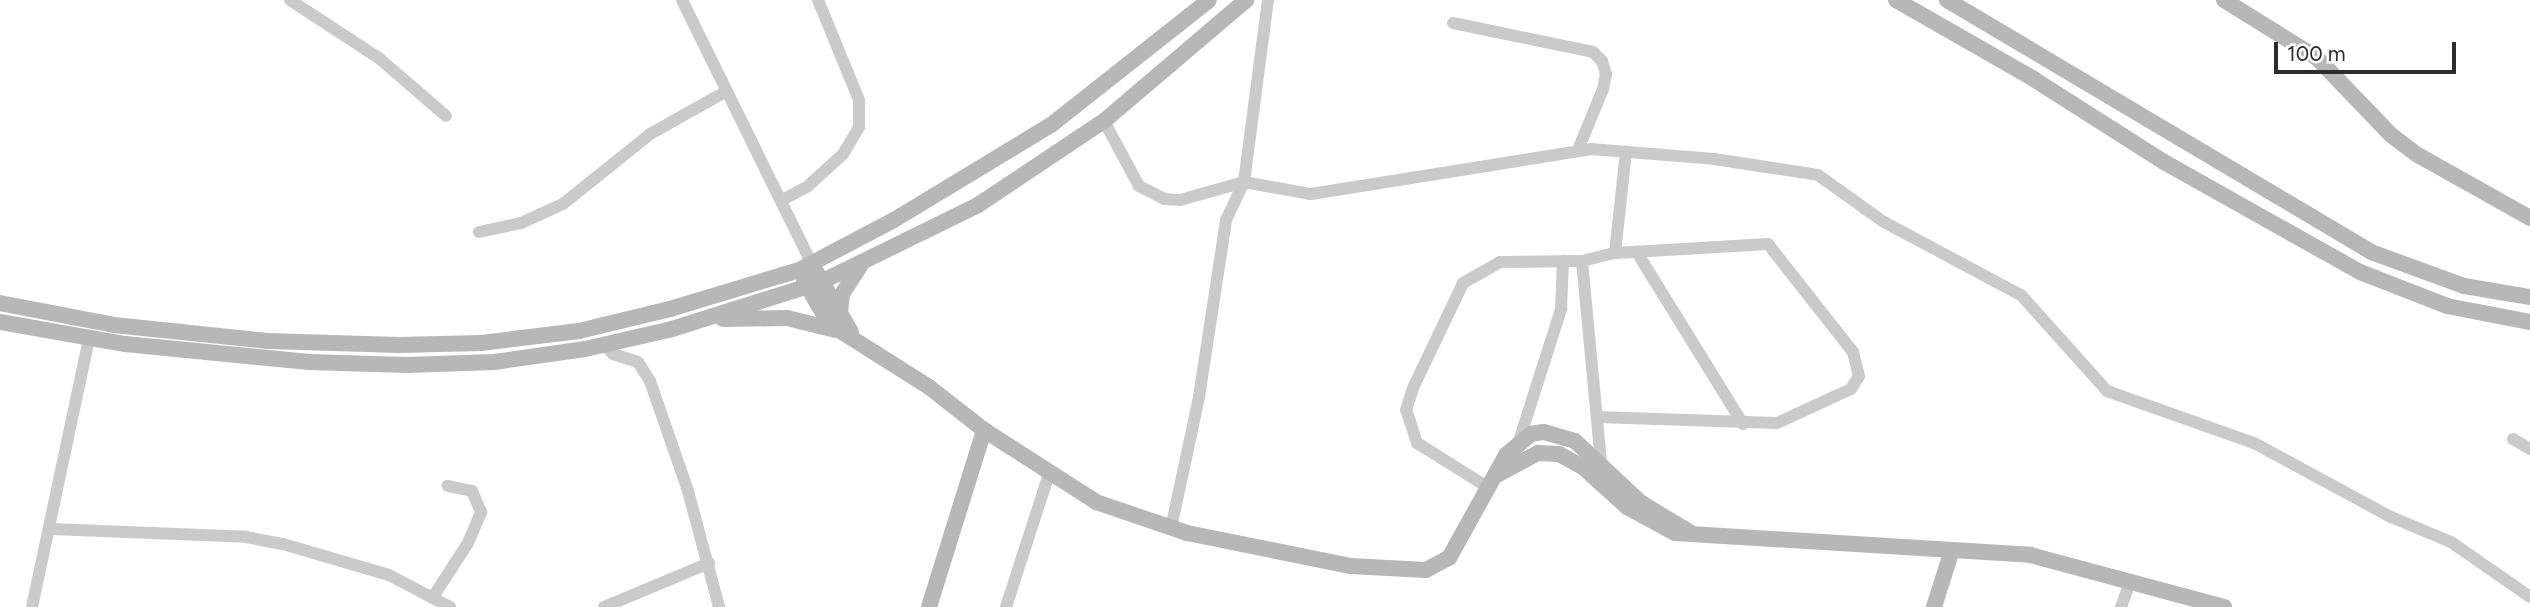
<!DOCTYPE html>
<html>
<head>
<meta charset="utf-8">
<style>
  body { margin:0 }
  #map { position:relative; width:2530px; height:607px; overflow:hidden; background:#fff; font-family:Figtree,sans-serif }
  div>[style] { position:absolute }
  .street>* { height:12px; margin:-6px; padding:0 6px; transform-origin:6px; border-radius:6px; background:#cacaca }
  .secondary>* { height:16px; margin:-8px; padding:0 8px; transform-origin:8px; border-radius:8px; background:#b7b7b7 }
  span { translate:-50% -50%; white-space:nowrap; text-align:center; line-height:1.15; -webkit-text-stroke:7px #fff; paint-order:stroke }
  .scale { position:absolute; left:2274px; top:42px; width:182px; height:32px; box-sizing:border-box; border:4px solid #2d2d2d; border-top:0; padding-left:9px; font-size:21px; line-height:24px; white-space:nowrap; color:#2d2d2d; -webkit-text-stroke:5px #fff; paint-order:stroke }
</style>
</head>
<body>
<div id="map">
  <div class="street">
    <i style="left:290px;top:0;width:108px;rotate:33.2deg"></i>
    <i style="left:380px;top:59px;width:87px;rotate:40.8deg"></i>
    <i style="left:682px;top:0;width:294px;rotate:63.8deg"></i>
    <i style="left:1453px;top:23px;width:143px;rotate:11.7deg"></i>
    <i style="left:1593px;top:52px;width:13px;rotate:45deg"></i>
    <i style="left:1602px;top:61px;width:14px;rotate:73deg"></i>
    <i style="left:1606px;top:74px;width:15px;rotate:101deg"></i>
    <i style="left:1603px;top:89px;width:66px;rotate:112.3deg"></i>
    <i style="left:1104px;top:121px;width:74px;rotate:61.7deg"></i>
    <i style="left:1139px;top:186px;width:28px;rotate:27deg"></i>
    <i style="left:1164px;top:199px;width:16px;rotate:4deg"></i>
    <i style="left:1180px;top:200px;width:66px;rotate:-15.7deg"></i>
    <i style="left:1244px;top:182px;width:68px;rotate:10.2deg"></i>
    <i style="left:1311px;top:194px;width:284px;rotate:-9.1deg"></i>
    <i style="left:1591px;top:149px;width:123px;rotate:4.6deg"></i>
    <i style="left:1714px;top:159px;width:105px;rotate:8.7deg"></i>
    <i style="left:1818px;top:175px;width:81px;rotate:35.5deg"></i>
    <i style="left:1884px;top:222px;width:155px;rotate:28.1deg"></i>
    <i style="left:2021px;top:295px;width:129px;rotate:48.1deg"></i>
    <i style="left:2107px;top:391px;width:156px;rotate:19.5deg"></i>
    <i style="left:2254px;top:443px;width:156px;rotate:28.4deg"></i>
    <i style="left:2391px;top:517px;width:65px;rotate:22.6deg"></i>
    <i style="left:2451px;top:542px;width:96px;rotate:34.8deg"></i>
    <i style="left:784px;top:199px;width:27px;rotate:-28deg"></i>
    <i style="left:808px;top:186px;width:47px;rotate:-42.4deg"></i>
    <i style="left:843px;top:154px;width:31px;rotate:-59deg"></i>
    <i style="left:859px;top:127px;width:27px;rotate:-90deg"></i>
    <i style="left:859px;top:100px;width:108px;rotate:-112.3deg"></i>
    <i style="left:479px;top:232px;width:43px;rotate:-12.1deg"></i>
    <i style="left:521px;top:223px;width:46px;rotate:-24.3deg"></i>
    <i style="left:563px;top:204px;width:112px;rotate:-38.8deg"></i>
    <i style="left:650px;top:134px;width:88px;rotate:-29.2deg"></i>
    <i style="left:1638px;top:254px;width:200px;rotate:58.3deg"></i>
    <i style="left:1582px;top:261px;width:203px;rotate:84.6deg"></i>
    <i style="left:604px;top:344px;width:13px;rotate:48deg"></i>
    <i style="left:613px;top:354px;width:26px;rotate:18deg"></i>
    <i style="left:638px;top:362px;width:22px;rotate:58deg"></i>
    <i style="left:650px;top:381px;width:116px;rotate:70.9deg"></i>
    <i style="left:688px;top:491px;width:120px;rotate:75deg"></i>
    <i style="left:1597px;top:417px;width:180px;rotate:1.9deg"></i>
    <i style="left:1777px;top:423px;width:81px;rotate:-24.7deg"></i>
    <i style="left:1851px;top:389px;width:15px;rotate:-58deg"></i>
    <i style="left:1859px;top:376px;width:25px;rotate:-104deg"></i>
    <i style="left:1853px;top:352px;width:137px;rotate:-128.2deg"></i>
    <i style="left:1768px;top:244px;width:153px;rotate:176.6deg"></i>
    <i style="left:2513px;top:439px;width:20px;rotate:30deg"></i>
    <i style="left:1519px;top:441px;width:139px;rotate:-72.3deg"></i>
    <i style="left:1561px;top:309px;width:48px;rotate:-87.6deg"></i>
    <i style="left:1489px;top:488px;width:85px;rotate:-148deg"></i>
    <i style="left:1417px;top:443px;width:35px;rotate:-108deg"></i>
    <i style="left:1406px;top:410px;width:23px;rotate:-72deg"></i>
    <i style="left:1413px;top:388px;width:116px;rotate:-64.5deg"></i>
    <i style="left:1463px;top:283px;width:43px;rotate:-29.6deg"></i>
    <i style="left:1500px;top:262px;width:82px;rotate:-0.7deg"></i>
    <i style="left:1582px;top:261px;width:34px;rotate:-14deg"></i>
    <i style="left:1615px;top:253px;width:102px;rotate:-83.8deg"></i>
    <i style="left:1171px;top:528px;width:134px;rotate:-77.9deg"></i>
    <i style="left:1199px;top:397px;width:179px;rotate:-81.3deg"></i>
    <i style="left:1226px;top:220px;width:42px;rotate:-64.7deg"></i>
    <i style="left:1244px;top:182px;width:184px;rotate:-82.5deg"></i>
    <i style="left:51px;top:529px;width:195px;rotate:2.3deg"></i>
    <i style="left:246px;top:537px;width:38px;rotate:11deg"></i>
    <i style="left:283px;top:544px;width:110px;rotate:16.3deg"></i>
    <i style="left:389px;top:575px;width:69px;rotate:27.7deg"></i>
    <i style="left:433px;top:597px;width:64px;rotate:-57.1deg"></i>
    <i style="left:468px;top:543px;width:34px;rotate:-67deg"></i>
    <i style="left:481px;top:512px;width:23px;rotate:-113deg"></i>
    <i style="left:472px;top:491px;width:25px;rotate:-168deg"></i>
    <i style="left:32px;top:607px;width:275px;rotate:-78deg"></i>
    <i style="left:604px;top:607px;width:114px;rotate:-22.7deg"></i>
    <i style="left:1006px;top:607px;width:143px;rotate:-72.1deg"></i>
    <i style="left:2121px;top:607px;width:27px;rotate:-70deg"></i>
  </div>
  <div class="secondary">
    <i style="left:1896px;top:0;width:157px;rotate:29.8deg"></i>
    <i style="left:2032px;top:78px;width:156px;rotate:32.5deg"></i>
    <i style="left:2164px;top:162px;width:225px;rotate:29.3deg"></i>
    <i style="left:2360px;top:272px;width:93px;rotate:21.3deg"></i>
    <i style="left:2447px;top:306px;width:85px;rotate:10.9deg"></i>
    <i style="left:1947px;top:0;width:493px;rotate:30.7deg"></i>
    <i style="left:2371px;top:252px;width:99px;rotate:20.1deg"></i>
    <i style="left:2464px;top:286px;width:67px;rotate:9.5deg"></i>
    <i style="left:2224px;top:0;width:110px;rotate:31.9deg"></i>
    <i style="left:2317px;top:58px;width:107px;rotate:46.1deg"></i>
    <i style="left:2391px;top:135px;width:31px;rotate:37deg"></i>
    <i style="left:2416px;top:154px;width:131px;rotate:29.3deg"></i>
    <i style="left:817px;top:273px;width:68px;rotate:60deg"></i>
    <i style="left:804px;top:280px;width:43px;rotate:60.4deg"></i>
    <i style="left:825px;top:317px;width:23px;rotate:41deg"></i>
    <i style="left:842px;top:332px;width:103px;rotate:32.3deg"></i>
    <i style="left:929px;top:387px;width:70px;rotate:38deg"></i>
    <i style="left:984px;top:430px;width:133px;rotate:32.7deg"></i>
    <i style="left:1096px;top:502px;width:96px;rotate:18.8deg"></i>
    <i style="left:1187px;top:533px;width:166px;rotate:11.4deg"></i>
    <i style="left:1350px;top:566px;width:76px;rotate:3deg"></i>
    <i style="left:1426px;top:570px;width:26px;rotate:-28deg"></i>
    <i style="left:1449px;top:558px;width:118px;rotate:-61deg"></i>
    <i style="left:1506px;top:455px;width:33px;rotate:-40deg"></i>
    <i style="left:1531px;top:434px;width:13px;rotate:-9deg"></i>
    <i style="left:1544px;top:432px;width:32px;rotate:16deg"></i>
    <i style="left:1575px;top:441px;width:89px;rotate:43.2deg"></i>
    <i style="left:1640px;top:502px;width:60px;rotate:31.3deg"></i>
    <i style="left:0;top:303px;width:116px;rotate:10.9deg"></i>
    <i style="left:114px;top:325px;width:155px;rotate:5.9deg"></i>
    <i style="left:268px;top:341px;width:131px;rotate:1.7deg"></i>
    <i style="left:399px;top:345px;width:82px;rotate:-1.4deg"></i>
    <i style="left:481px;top:343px;width:99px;rotate:-7deg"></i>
    <i style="left:579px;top:331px;width:94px;rotate:-13.6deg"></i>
    <i style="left:670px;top:309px;width:135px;rotate:-16.8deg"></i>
    <i style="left:799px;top:270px;width:107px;rotate:-27.8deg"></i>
    <i style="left:894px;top:220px;width:184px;rotate:-31.2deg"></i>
    <i style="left:1051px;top:125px;width:201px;rotate:-38.3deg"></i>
    <i style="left:840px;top:313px;width:19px;rotate:-84deg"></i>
    <i style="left:842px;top:294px;width:35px;rotate:-57deg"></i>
    <i style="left:723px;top:319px;width:64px;rotate:-0.9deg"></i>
    <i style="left:787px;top:318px;width:49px;rotate:14deg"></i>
    <i style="left:0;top:322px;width:127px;rotate:10deg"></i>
    <i style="left:125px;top:344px;width:185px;rotate:5.6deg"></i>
    <i style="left:309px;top:362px;width:98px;rotate:1.8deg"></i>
    <i style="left:407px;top:365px;width:87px;rotate:-2deg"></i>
    <i style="left:494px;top:362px;width:92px;rotate:-8.1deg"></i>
    <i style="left:585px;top:349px;width:89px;rotate:-12.9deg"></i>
    <i style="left:672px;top:329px;width:156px;rotate:-17.5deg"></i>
    <i style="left:821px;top:282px;width:175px;rotate:-26.1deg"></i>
    <i style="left:978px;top:205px;width:151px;rotate:-33.7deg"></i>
    <i style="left:1104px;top:121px;width:187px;rotate:-40.4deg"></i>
    <i style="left:1497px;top:475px;width:47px;rotate:-28.2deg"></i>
    <i style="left:1538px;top:453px;width:21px;rotate:3deg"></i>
    <i style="left:1559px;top:454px;width:29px;rotate:29deg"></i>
    <i style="left:1584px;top:468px;width:58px;rotate:42.2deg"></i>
    <i style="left:1627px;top:507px;width:55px;rotate:28.4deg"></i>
    <i style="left:1675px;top:533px;width:356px;rotate:3.5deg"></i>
    <i style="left:2030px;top:555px;width:201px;rotate:15deg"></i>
    <i style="left:929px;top:607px;width:185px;rotate:-72.7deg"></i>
    <i style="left:1934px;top:607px;width:57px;rotate:-72.5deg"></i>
  </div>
  <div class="scale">100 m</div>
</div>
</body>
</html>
